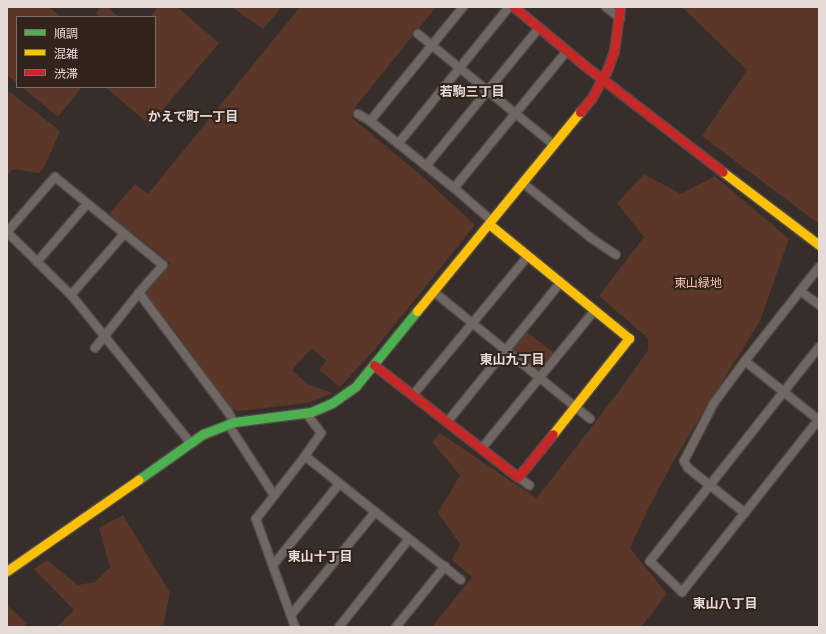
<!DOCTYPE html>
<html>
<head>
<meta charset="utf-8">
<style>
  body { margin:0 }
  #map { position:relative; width:826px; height:634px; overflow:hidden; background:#372e2b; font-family:"Exo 2","Noto Sans JP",sans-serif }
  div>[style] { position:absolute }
  .green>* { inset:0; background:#5a3729 }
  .roads { filter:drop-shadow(1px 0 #524b47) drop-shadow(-1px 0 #524b47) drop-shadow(0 1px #524b47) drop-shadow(0 -1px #524b47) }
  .street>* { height:8px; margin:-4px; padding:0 4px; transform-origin:4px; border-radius:4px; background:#6e6764 }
  .fast>* { height:9px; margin:-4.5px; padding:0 4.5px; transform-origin:4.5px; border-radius:4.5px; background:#4caf50 }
  .slow>* { height:9px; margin:-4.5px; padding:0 4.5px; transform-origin:4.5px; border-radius:4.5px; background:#ffc107 }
  .jam>* { height:9px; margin:-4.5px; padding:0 4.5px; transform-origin:4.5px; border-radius:4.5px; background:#c62828 }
  span { translate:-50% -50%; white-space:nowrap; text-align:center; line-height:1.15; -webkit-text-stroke:4px #32231c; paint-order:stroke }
  .park-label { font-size:12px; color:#f7c4b0 }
  .neighbourhood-label { font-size:13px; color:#e6dbd7; font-weight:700 }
  .frame { position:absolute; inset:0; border:8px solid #e6dbd7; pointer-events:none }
  .legend { position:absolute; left:16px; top:16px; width:140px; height:72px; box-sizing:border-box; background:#32231c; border:1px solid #7a6d67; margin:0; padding:5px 7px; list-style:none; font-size:12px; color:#e6dbd7 }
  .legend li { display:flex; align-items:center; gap:8px; height:20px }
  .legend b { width:20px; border:1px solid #7a6d67 }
</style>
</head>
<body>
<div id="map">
  <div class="green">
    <i style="clip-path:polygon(7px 7px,49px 7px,61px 17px,17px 17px,17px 83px,7px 75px)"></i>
    <i style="clip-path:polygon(101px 7px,107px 7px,119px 17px,100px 17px,96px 13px)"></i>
    <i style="clip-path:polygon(158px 7px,177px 7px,219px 43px,150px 125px,105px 87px,155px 87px,155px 17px,150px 17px)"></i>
    <i style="clip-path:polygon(232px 7px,282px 7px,263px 29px)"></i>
    <i style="clip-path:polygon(300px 7px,436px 7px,356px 106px,352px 118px,423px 177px,475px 225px,375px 349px,340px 387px,319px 370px,326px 361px,312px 348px,292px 370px,307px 384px,333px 393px,307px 403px,238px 411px,231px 408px,172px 327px,144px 294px,170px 263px,109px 214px,135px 184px,148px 194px)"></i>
    <i style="clip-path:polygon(682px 7px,819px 7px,819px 224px,702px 136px,747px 70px)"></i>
    <i style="clip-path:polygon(22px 87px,82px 87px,58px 117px)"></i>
    <i style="clip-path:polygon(10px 92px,60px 131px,45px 166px,39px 173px,13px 169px,7px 175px,7px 93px)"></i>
    <i style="clip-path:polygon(644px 174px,681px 194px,715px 176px,789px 239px,760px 321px,677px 455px,649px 507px,630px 548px,667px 594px,641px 627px,432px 627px,472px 577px,452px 560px,460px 544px,438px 513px,460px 475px,432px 442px,440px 433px,536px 498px,551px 480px,628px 379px,648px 350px,648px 338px,599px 296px,644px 237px,617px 203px)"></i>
    <i style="clip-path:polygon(526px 331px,555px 354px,541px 371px,537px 371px,512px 351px,512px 348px)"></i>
    <i style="clip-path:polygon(123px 515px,170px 593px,163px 627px,57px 627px,74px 610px,34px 569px,47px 560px,78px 585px,95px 582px,110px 567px,99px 528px)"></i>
    <i style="clip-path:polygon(7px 605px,27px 624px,22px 627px,7px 627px)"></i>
  </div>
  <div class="roads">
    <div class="street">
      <i style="left:463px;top:7px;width:147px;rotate:129.2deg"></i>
      <i style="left:370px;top:121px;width:107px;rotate:38.6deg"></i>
      <i style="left:454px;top:188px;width:50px;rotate:41deg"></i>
      <i style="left:606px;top:7px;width:18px;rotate:38deg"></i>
      <i style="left:418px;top:34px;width:176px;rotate:39.2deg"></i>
      <i style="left:358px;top:114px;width:14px;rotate:30deg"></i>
      <i style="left:398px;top:144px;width:176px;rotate:-51deg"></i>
      <i style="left:426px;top:166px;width:178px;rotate:-50.7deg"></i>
      <i style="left:523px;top:183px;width:87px;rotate:39deg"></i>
      <i style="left:591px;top:238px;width:30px;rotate:34deg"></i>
      <i style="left:454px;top:188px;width:178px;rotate:-50.5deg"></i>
      <i style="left:7px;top:232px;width:73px;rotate:-48.9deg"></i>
      <i style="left:55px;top:177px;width:139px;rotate:39.2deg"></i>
      <i style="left:163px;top:265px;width:37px;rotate:131deg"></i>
      <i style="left:139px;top:293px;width:149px;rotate:53.2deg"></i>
      <i style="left:228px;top:412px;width:12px;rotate:59deg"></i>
      <i style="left:7px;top:232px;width:91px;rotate:44.6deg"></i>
      <i style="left:72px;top:296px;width:188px;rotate:51.1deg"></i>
      <i style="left:37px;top:262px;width:77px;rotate:-49.2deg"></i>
      <i style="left:819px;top:267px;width:120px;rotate:128.2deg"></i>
      <i style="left:745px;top:361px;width:95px;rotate:38.6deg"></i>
      <i style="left:800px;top:291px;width:24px;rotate:36deg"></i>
      <i style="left:434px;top:292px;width:201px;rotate:39.1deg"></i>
      <i style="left:71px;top:295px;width:81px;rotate:-49deg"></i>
      <i style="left:819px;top:347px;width:273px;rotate:128.3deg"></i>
      <i style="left:650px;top:561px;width:45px;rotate:44.1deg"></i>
      <i style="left:682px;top:592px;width:221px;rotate:-51.6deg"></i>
      <i style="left:95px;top:348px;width:70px;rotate:-51.3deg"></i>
      <i style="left:413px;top:395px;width:180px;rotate:-50.4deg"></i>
      <i style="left:306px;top:413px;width:25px;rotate:53deg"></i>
      <i style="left:321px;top:433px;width:28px;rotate:125deg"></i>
      <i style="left:305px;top:456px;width:199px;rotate:38.5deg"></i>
      <i style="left:448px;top:421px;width:179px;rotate:-50.9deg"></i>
      <i style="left:228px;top:424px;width:85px;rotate:57.1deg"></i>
      <i style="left:482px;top:448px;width:178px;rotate:-50.7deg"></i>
      <i style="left:518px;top:477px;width:14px;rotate:36deg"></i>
      <i style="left:745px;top:513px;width:73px;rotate:-141.7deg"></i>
      <i style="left:688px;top:468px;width:8px;rotate:-120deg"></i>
      <i style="left:684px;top:461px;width:65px;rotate:-62.7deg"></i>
      <i style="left:714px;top:403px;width:52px;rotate:-53.6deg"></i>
      <i style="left:273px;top:565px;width:104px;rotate:-50.8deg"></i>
      <i style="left:291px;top:615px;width:133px;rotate:-50.8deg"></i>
      <i style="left:295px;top:627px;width:115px;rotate:-109.9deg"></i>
      <i style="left:256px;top:519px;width:80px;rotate:-52.1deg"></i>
      <i style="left:339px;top:627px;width:112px;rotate:-51.5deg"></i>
      <i style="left:396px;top:627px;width:78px;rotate:-51.2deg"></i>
    </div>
    <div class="fast">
      <i style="left:138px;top:480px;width:80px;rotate:-35.3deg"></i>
      <i style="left:203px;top:434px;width:33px;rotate:-21deg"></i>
      <i style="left:234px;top:422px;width:78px;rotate:-7.4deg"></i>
      <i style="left:311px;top:412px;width:23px;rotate:-23deg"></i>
      <i style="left:332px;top:403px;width:29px;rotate:-35deg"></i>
      <i style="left:356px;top:386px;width:97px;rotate:-50.9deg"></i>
    </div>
    <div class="slow">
      <i style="left:723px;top:172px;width:121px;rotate:37.2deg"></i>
      <i style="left:489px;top:224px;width:181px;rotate:39.2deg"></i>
      <i style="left:629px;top:338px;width:122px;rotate:128.4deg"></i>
      <i style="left:417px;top:311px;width:257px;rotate:-50.7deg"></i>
      <i style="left:7px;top:571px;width:160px;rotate:-34.8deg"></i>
    </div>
    <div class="jam">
      <i style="left:514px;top:7px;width:91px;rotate:39.6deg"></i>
      <i style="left:584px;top:65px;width:175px;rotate:37.6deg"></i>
      <i style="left:580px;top:112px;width:17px;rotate:-50deg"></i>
      <i style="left:591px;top:99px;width:33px;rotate:-61deg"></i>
      <i style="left:607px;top:70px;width:20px;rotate:-70deg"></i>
      <i style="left:614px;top:51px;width:44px;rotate:-82.2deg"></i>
      <i style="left:374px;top:365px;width:182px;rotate:37.9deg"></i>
      <i style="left:518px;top:477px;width:55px;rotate:-50.9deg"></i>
    </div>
  </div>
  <div class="park-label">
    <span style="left:698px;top:283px">東山緑地</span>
  </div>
  <div class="neighbourhood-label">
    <span style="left:472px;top:91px">若駒三丁目</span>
    <span style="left:193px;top:116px">かえで町一丁目</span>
    <span style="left:512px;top:359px">東山九丁目</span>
    <span style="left:320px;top:556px">東山十丁目</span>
    <span style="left:725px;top:603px">東山八丁目</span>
  </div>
  <div class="frame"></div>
  <ul class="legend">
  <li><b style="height:5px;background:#4caf50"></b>順調</li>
  <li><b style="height:5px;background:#ffc107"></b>混雑</li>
  <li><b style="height:5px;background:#c62828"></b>渋滞</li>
  </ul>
</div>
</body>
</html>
